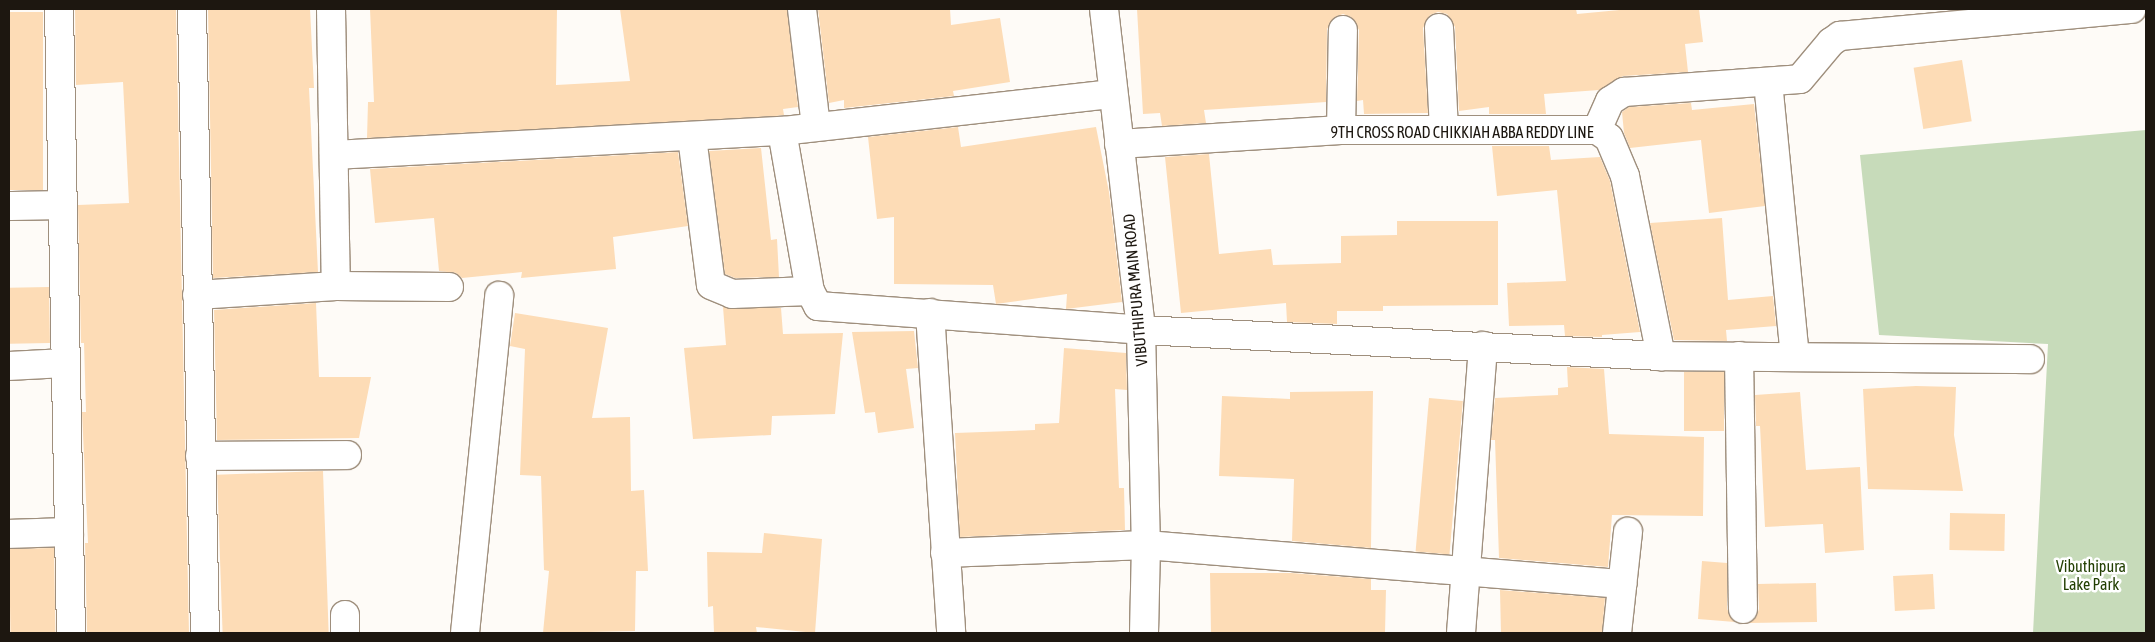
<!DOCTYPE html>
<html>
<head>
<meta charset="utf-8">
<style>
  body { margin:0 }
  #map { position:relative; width:2155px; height:642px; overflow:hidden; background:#fefbf7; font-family:"Asap Condensed",sans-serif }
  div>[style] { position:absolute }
  .green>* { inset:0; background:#c7dbba }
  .building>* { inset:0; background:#fddcb6; transform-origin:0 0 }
  .roads { filter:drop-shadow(1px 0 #9f8f7d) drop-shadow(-1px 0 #9f8f7d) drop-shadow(0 1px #9f8f7d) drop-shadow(0 -1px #9f8f7d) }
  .minor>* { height:28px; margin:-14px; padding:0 14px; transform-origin:14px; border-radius:14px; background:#fff }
  .tertiary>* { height:28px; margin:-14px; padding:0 14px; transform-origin:14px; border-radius:14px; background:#fff }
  span { translate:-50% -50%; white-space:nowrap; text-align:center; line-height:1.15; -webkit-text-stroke:5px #fff; paint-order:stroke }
  .street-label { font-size:16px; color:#1d1710 }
  .park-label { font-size:16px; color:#223f02 }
  .frame { position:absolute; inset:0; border:10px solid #1d1710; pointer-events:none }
</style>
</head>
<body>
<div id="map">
  <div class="green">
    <i style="clip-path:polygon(2146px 130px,2146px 633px,2033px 633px,2048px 344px,1879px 335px,1860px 155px)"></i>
  </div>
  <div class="building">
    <i style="clip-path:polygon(75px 9px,176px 9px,189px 633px,87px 633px,85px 543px,88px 543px,82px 412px,86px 412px,84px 343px,81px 343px,78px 205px,129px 203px,123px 82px,76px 85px)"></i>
    <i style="clip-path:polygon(208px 9px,310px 9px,314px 88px,309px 88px,318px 272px,213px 278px)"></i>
    <i style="clip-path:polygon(370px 9px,557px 9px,556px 85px,630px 81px,620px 9px,787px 9px,798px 107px,783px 109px,784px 115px,776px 116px,367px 138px,368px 102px,374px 102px)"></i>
    <i style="clip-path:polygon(818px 9px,950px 9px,951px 25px,1000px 18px,1010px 82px,953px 91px,954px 96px,844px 108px,844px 100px,829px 103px)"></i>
    <i style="clip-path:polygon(1137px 9px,1576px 9px,1577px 14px,1630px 9px,1699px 9px,1703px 42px,1685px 44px,1688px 72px,1623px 76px,1599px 90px,1544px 94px,1546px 114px,1489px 114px,1489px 107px,1459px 111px,1455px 27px,1447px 14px,1438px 12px,1430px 15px,1423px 28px,1428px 113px,1364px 114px,1363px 100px,1357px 101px,1359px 30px,1351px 17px,1343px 14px,1335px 17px,1327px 29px,1326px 102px,1204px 110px,1206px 123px,1162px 126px,1160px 113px,1143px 114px)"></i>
    <i style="left:9px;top:12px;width:34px;height:178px"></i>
    <i style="left:1962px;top:60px;width:62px;height:49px;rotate:81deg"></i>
    <i style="clip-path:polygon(1691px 103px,1692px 110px,1754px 104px,1765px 206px,1709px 213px,1701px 140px,1630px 148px,1624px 133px,1622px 112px,1629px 107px)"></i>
    <i style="clip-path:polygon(958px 127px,961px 147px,1096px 127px,1109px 192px,1122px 302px,1066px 309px,1067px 294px,996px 304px,993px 285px,894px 284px,894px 217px,877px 219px,868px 137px)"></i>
    <i style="clip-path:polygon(1492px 146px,1549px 146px,1551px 160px,1600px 157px,1610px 181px,1640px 332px,1602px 335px,1602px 337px,1565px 336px,1564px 325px,1509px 326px,1507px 283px,1566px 281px,1557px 190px,1497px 196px)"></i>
    <i style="clip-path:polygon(761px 148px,771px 240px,777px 239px,779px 277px,735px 278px,725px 274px,709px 151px)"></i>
    <i style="clip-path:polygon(678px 152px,688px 226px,613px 237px,616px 269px,521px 278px,522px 272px,462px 278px,456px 273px,439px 271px,434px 218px,375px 223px,370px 169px)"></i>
    <i style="clip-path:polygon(1209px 154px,1219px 254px,1271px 249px,1273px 265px,1341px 263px,1341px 236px,1397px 235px,1397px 221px,1498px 221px,1498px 305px,1383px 306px,1383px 311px,1337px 311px,1337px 324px,1287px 322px,1286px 303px,1181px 313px,1165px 157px)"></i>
    <i style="clip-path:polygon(1722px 218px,1728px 300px,1773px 296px,1776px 326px,1726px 330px,1727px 341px,1674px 340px,1650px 223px)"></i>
    <i style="left:49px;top:287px;width:56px;height:40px;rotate:89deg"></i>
    <i style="clip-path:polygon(316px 303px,319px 377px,371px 377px,359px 438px,217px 440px,214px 310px)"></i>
    <i style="clip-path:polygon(723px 307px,781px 308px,783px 334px,843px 333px,835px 414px,772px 416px,771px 435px,693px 439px,684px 348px,726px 345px)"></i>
    <i style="clip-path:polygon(515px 313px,608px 328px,592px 418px,630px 417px,631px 491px,644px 490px,648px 571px,636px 571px,635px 631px,543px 633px,549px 571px,544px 570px,541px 476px,520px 475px,525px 349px,510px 346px)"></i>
    <i style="clip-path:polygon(914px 331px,918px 368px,906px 369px,914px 428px,878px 433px,875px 412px,865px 413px,852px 332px)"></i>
    <i style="clip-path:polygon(1064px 348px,1126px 353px,1127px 390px,1115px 389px,1119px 488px,1124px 488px,1125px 530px,960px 537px,955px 433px,1035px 430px,1035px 424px,1059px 423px)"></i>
    <i style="clip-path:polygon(1567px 367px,1604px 369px,1609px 434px,1704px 437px,1703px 516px,1612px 515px,1608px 567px,1499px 558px,1495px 440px,1491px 440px,1495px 398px,1558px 395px,1558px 388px,1568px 387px)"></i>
    <i style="left:1684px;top:372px;width:40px;height:59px"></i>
    <i style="clip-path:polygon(1916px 386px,1956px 387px,1954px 435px,1963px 491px,1868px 489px,1863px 389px)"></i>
    <i style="clip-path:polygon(1373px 391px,1371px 548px,1292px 541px,1294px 479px,1219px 476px,1222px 396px,1290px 399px,1290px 392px)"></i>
    <i style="clip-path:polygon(1800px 392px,1806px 470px,1860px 467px,1864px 550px,1825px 553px,1823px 524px,1765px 527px,1760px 426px,1756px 426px,1755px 395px)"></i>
    <i style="left:1429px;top:398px;width:34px;height:154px;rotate:5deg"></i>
    <i style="left:323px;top:471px;width:162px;height:106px;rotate:88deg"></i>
    <i style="left:1950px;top:513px;width:55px;height:37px;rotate:1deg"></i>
    <i style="clip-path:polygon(764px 533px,822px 539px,815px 633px,756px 627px,757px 633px,714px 633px,713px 606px,708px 607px,707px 552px,762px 553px)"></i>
    <i style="left:54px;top:548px;width:85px;height:45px;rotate:89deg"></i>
    <i style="clip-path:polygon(1702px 561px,1727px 563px,1727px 609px,1735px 622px,1698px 619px)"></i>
    <i style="clip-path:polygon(1210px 573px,1291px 573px,1371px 579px,1371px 590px,1386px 590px,1385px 633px,1211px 633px)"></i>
    <i style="left:1933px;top:574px;width:35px;height:40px;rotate:87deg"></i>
    <i style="clip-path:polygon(1816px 583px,1817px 622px,1749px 623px,1756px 617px,1759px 609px,1758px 584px)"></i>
    <i style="clip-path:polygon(1500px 590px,1605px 598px,1602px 633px,1501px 633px)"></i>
  </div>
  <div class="roads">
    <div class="minor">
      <i style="left:59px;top:9px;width:624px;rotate:88.9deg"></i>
      <i style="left:192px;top:9px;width:624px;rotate:88.81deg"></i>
      <i style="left:331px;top:9px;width:277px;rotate:89deg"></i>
      <i style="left:802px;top:9px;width:118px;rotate:83.2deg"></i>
      <i style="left:1439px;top:28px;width:101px;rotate:87.2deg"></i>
      <i style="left:1768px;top:82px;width:276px;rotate:84.4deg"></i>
      <i style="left:1112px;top:94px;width:332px;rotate:173.6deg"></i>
      <i style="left:782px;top:131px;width:162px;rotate:80.1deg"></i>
      <i style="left:810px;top:291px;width:17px;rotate:62deg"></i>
      <i style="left:818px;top:306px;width:324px;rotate:4.2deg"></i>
      <i style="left:1141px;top:330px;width:521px;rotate:2.86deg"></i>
      <i style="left:1661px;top:356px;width:369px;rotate:0.5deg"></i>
      <i style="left:1341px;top:130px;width:100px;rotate:-88.9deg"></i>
      <i style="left:1597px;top:130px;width:32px;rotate:-66deg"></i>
      <i style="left:1610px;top:101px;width:17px;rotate:-33deg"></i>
      <i style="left:1624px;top:92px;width:176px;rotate:-4.2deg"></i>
      <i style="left:1800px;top:79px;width:48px;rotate:-50deg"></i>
      <i style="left:1831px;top:42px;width:11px;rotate:-34deg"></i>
      <i style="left:1840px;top:36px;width:293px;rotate:-5.3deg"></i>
      <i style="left:692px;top:137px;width:149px;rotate:82.7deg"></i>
      <i style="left:711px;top:285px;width:23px;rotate:23deg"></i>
      <i style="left:732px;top:294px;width:78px;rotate:-2.2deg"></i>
      <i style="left:1119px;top:144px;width:222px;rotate:-3.6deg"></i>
      <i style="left:1341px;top:130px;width:256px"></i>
      <i style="left:1597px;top:130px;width:14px;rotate:34deg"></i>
      <i style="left:1609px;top:138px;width:41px;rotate:67.2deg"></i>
      <i style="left:1625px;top:176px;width:184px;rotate:78.7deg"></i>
      <i style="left:334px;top:155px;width:449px;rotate:-3.1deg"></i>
      <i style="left:9px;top:206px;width:53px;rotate:-1.1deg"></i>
      <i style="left:197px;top:295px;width:139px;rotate:-3.7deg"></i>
      <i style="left:336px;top:286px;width:113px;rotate:0.5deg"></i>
      <i style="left:930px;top:313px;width:321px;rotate:86.2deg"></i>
      <i style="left:1739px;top:356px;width:253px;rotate:89.1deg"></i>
      <i style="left:9px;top:366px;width:56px;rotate:-3.1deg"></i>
      <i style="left:200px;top:456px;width:147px;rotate:-0.4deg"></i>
      <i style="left:9px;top:534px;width:60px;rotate:-1.9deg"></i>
      <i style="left:945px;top:553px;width:201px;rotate:-2.3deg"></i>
      <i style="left:1146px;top:545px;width:478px;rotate:4.7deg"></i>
      <i style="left:345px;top:615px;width:18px;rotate:90deg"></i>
      <i style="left:465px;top:633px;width:339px;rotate:-84.2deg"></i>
      <i style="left:1461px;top:633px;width:288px;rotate:-85.6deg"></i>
      <i style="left:1617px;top:633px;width:102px;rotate:-83.8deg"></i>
    </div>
    <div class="tertiary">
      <i style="left:1104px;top:9px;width:323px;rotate:83.4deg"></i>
      <i style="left:1141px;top:330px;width:215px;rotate:88.7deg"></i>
      <i style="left:1146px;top:545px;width:88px;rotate:91.3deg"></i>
    </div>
  </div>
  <div class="street-label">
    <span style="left:1462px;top:132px">9TH CROSS ROAD CHIKKIAH ABBA REDDY LINE</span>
    <span style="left:1135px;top:290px;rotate:-95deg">VIBUTHIPURA MAIN ROAD</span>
  </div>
  <div class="park-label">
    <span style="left:2091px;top:575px">Vibuthipura<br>Lake Park</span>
  </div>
  <div class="frame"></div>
</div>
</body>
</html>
